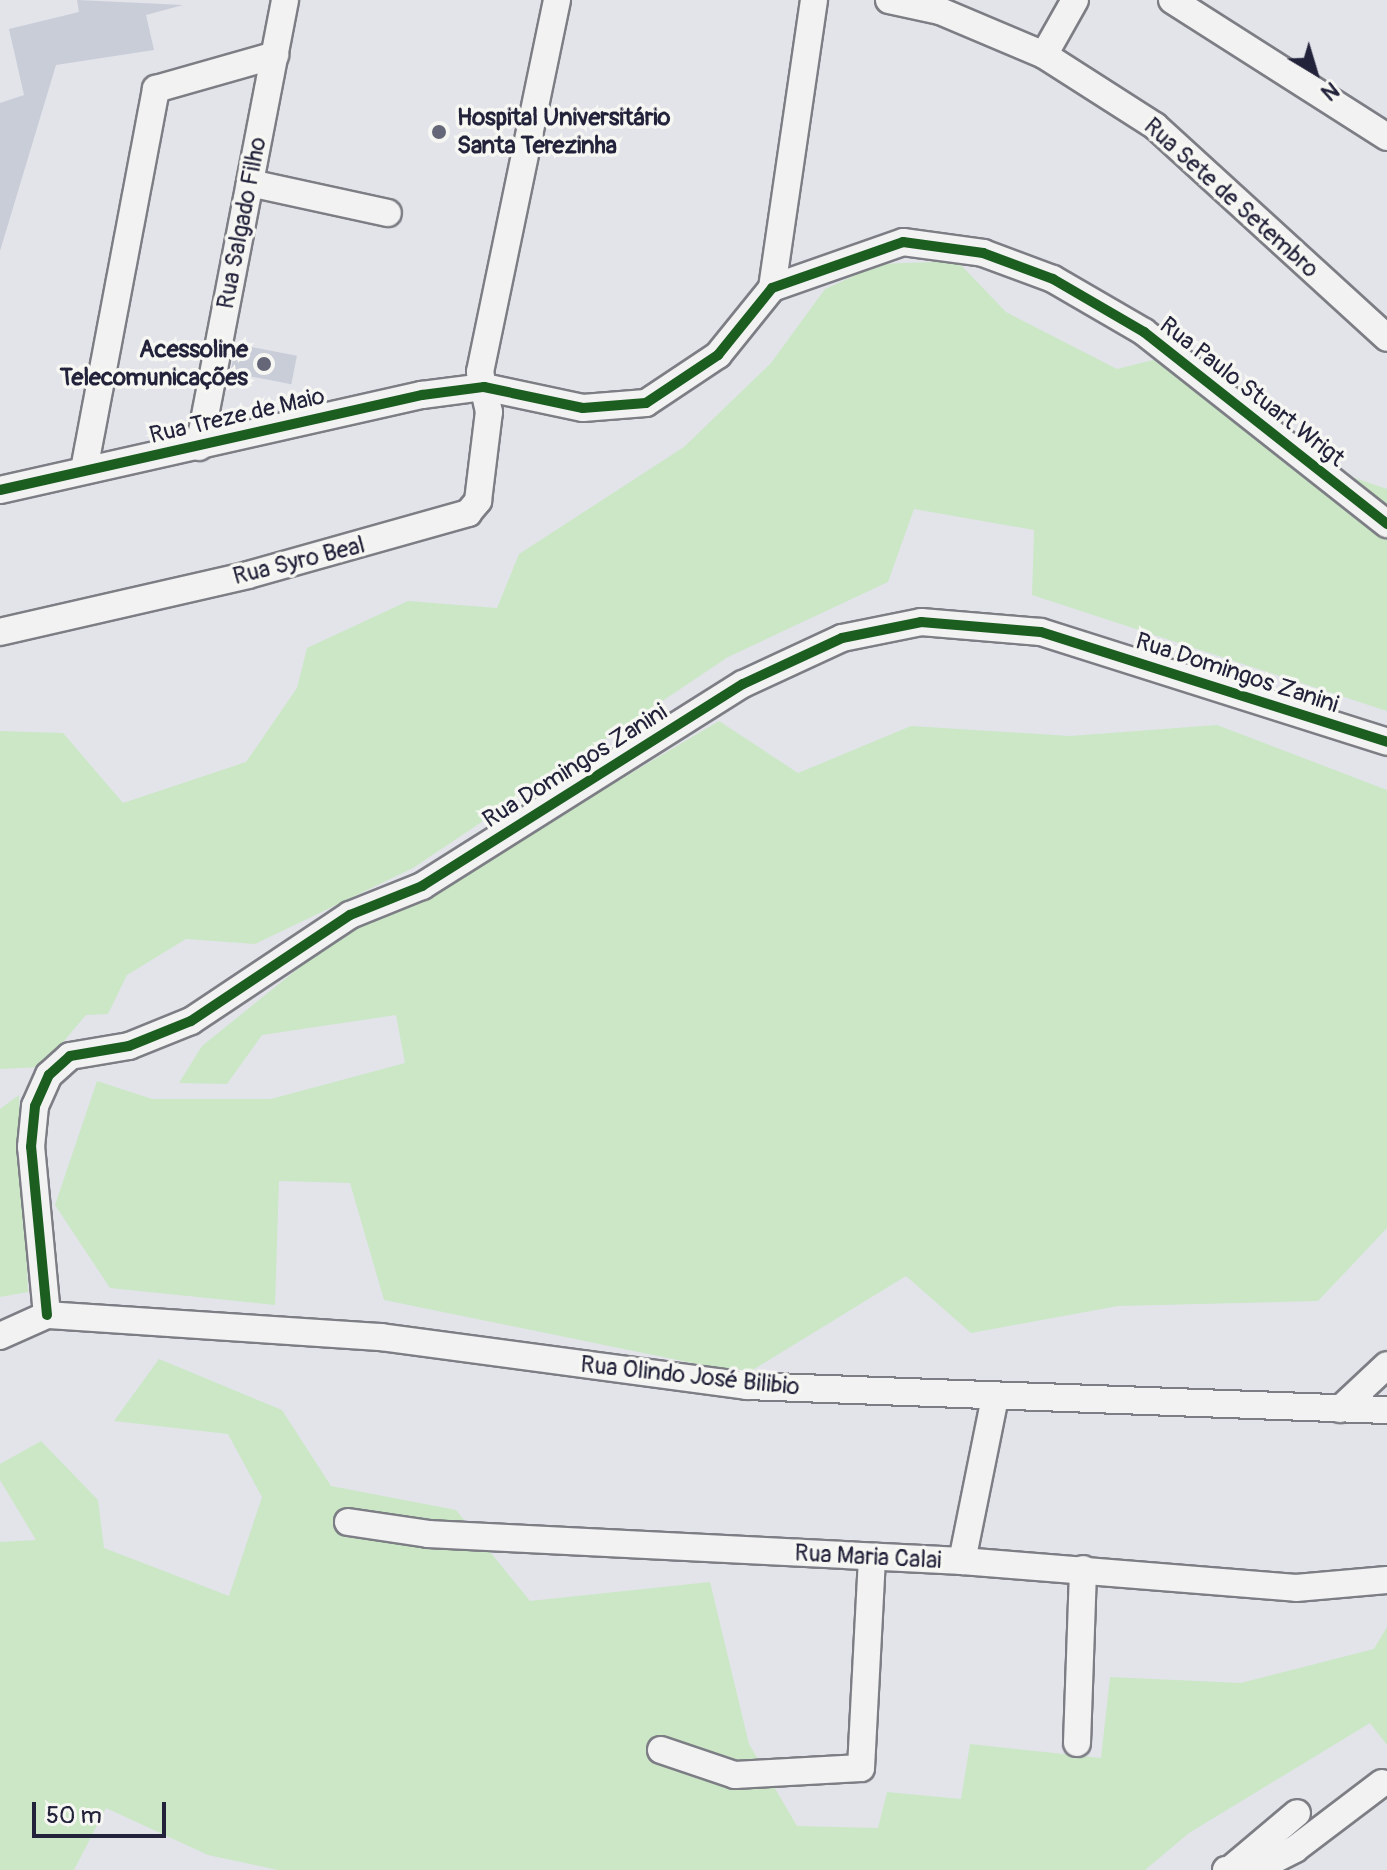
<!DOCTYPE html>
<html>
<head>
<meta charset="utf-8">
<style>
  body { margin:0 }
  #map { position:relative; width:1387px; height:1870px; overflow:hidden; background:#e2e4ea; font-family:Pangolin,sans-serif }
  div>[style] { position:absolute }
  .green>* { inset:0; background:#cbe7c6 }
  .building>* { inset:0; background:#c9cdd8; transform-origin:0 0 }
  .roads { filter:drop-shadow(2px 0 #7d7e85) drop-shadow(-2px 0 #7d7e85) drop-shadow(0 2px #7d7e85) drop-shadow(0 -2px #7d7e85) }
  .minor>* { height:26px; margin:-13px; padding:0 13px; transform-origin:13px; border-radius:13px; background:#f2f2f2 }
  .cycleway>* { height:10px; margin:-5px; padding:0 5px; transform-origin:5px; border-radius:5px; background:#1b5e20 }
  .dots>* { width:22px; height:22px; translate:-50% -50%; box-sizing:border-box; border:4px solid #f6f6f2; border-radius:50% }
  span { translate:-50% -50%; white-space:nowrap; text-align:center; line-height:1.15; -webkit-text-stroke:7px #f6f6f2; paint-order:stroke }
  .poi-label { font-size:24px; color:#22223b; font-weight:700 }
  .left { translate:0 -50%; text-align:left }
  .right { translate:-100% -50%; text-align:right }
  .street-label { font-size:24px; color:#22223b }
  .north { position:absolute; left:1275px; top:32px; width:80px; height:80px; -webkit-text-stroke:6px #f6f6f2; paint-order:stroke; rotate:142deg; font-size:22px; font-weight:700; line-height:32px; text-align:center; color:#22223b }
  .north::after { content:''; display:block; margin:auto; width:28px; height:36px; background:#22223b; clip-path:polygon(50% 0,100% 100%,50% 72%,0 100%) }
  .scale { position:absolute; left:32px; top:1802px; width:134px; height:36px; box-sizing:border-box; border:4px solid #22223b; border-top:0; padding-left:10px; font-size:24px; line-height:28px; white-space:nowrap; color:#22223b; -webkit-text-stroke:6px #f6f6f2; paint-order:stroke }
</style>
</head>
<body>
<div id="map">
  <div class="green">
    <i style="clip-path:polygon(957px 261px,1006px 312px,1117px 369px,1153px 360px,1329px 469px,1387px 489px,1387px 711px,1032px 595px,1034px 530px,914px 509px,888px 582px,728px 657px,413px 868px,255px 944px,186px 939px,127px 975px,108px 1014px,86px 1015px,42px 1067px,0 1069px,0 731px,63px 733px,123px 803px,246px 762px,297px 688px,307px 648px,408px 601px,497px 608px,519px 554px,684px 447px,771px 363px,825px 289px,880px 264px)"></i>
    <i style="clip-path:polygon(719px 721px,798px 773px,911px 726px,1070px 736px,1217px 725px,1387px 790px,1387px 1228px,1318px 1301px,1118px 1306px,971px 1333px,906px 1276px,746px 1374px,384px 1300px,350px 1183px,279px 1181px,275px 1305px,110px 1288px,55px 1205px,97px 1081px,152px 1099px,271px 1099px,405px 1063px,396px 1015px,262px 1035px,227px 1084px,179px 1083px,202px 1046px,321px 950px,394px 902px,547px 823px)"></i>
    <i style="clip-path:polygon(19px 1095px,28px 1292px,0 1297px,0 1109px)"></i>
    <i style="clip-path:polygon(159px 1359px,282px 1410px,331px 1486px,456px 1510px,530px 1601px,710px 1582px,749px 1744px,797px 1826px,878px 1828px,887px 1792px,961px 1799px,970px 1744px,1101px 1758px,1110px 1677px,1241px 1683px,1374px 1649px,1387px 1627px,1387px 1745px,1370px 1723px,1189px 1833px,1145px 1870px,278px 1870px,208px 1855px,106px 1808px,74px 1870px,0 1870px,0 1542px,36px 1540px,0 1480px,0 1464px,41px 1441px,98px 1500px,104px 1548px,229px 1596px,262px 1497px,228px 1434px,114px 1421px)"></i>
  </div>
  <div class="building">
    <i style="clip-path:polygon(77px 0,183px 5px,146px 15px,154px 50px,56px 65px,0 251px,0 103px,24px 95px,9px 29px,79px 12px)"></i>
    <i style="left:236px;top:344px;width:62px;height:29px;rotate:11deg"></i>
  </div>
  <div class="roads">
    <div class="minor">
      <i style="left:889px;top:0;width:52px;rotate:12.2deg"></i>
      <i style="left:940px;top:11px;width:113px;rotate:22.9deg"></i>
      <i style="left:1044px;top:55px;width:132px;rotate:32.6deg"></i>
      <i style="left:1155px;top:126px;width:314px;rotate:42.4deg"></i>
      <i style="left:1172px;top:0;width:255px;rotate:32.5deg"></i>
      <i style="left:1044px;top:55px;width:63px;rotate:-60.6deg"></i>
      <i style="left:250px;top:183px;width:141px;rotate:12.3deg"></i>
      <i style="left:772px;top:288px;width:291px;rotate:-81.7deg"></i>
      <i style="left:199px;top:447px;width:455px;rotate:-79.1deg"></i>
      <i style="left:84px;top:470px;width:388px;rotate:-79.3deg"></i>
      <i style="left:156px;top:89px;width:124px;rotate:-15.9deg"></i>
      <i style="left:0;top:490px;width:433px;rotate:-12.7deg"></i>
      <i style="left:422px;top:395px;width:63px;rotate:-7.4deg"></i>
      <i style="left:484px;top:387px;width:101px;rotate:12deg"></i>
      <i style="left:583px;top:408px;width:63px;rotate:-4.5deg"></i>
      <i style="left:646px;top:403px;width:87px;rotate:-33.7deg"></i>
      <i style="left:718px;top:355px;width:86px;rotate:-51.1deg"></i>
      <i style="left:772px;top:288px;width:139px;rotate:-19.3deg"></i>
      <i style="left:903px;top:242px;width:81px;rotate:7.8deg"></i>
      <i style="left:983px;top:253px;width:75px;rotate:20.4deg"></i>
      <i style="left:1053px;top:279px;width:105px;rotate:30.2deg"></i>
      <i style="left:1144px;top:332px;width:310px;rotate:38.3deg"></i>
      <i style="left:0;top:632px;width:254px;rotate:-12.9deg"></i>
      <i style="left:248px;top:575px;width:229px;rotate:-15.7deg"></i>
      <i style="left:468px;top:513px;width:16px;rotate:-50deg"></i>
      <i style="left:478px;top:501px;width:90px;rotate:-83deg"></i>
      <i style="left:489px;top:412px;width:41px;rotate:-102.7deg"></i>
      <i style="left:480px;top:372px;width:380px;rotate:-78.3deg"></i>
      <i style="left:47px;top:1315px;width:169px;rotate:-95.4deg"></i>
      <i style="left:31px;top:1147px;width:41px;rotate:-84.4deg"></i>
      <i style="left:35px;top:1106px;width:34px;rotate:-66deg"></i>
      <i style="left:49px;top:1075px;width:28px;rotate:-42deg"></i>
      <i style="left:70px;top:1056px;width:60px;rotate:-9.6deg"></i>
      <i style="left:129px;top:1046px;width:67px;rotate:-22deg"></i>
      <i style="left:191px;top:1021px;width:191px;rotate:-33.7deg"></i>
      <i style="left:350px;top:915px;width:78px;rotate:-21.9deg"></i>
      <i style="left:422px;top:886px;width:379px;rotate:-32.2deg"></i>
      <i style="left:743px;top:684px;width:109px;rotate:-24.9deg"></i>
      <i style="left:842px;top:638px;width:81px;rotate:-11.4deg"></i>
      <i style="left:921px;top:622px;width:120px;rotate:4.8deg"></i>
      <i style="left:1041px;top:632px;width:363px;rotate:17.6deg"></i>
      <i style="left:0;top:1336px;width:51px;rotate:-24.1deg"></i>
      <i style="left:47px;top:1315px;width:335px;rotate:3.8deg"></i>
      <i style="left:381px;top:1337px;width:369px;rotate:7.6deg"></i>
      <i style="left:747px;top:1386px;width:640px;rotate:2.15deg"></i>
      <i style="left:1340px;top:1409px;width:64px;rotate:-43.1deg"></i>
      <i style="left:348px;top:1522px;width:81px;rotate:8.5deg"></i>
      <i style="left:428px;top:1534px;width:535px;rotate:2.89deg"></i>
      <i style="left:962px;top:1561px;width:335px;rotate:4.6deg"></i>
      <i style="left:1296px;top:1588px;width:91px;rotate:-5deg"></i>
      <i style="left:962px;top:1561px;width:166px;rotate:-78.6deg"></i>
      <i style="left:1077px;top:1743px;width:174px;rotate:-88deg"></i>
      <i style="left:661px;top:1750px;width:78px;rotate:18.7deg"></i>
      <i style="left:735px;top:1775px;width:126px;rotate:-3.2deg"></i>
      <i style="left:861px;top:1768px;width:208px;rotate:-87deg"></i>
      <i style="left:1232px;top:1868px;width:85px;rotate:-40.2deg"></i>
      <i style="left:1226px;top:1870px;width:38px;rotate:-7deg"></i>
      <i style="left:1264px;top:1865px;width:35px;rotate:-27deg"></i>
      <i style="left:1295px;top:1849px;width:109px;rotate:-37.2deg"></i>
    </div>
  </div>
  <div class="cycleway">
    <i style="left:0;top:490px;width:433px;rotate:-12.7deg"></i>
    <i style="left:422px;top:395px;width:63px;rotate:-7.4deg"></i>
    <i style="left:484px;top:387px;width:101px;rotate:12deg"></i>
    <i style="left:583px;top:408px;width:63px;rotate:-4.5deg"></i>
    <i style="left:646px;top:403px;width:87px;rotate:-33.7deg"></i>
    <i style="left:718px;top:355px;width:86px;rotate:-51.1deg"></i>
    <i style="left:772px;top:288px;width:139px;rotate:-19.3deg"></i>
    <i style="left:903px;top:242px;width:81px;rotate:7.8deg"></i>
    <i style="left:983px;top:253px;width:75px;rotate:20.4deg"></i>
    <i style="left:1053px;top:279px;width:105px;rotate:30.2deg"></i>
    <i style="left:1144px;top:332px;width:310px;rotate:38.3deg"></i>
    <i style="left:47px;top:1315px;width:169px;rotate:-95.4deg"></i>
    <i style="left:31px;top:1147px;width:41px;rotate:-84.4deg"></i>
    <i style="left:35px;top:1106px;width:34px;rotate:-66deg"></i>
    <i style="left:49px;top:1075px;width:28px;rotate:-42deg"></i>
    <i style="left:70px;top:1056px;width:60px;rotate:-9.6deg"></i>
    <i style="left:129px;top:1046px;width:67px;rotate:-22deg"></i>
    <i style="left:191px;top:1021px;width:191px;rotate:-33.7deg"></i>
    <i style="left:350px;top:915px;width:78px;rotate:-21.9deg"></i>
    <i style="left:422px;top:886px;width:379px;rotate:-32.2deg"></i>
    <i style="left:743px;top:684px;width:109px;rotate:-24.9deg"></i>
    <i style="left:842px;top:638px;width:81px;rotate:-11.4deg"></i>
    <i style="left:921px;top:622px;width:120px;rotate:4.8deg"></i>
    <i style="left:1041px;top:632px;width:363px;rotate:17.6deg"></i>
  </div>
  <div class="dots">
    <i style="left:439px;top:132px;background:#656678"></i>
    <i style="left:264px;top:364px;background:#656678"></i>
  </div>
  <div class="poi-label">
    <span class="left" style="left:457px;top:132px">Hospital Universitário<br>Santa Terezinha</span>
    <span class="right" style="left:248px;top:364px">Acessoline<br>Telecomunicações</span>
  </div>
  <div class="street-label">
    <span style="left:1231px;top:198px;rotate:42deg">Rua Sete de Setembro</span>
    <span style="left:242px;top:223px;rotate:-79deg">Rua Salgado Filho</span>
    <span style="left:1252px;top:392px;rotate:38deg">Rua Paulo Stuart Wrigt</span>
    <span style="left:237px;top:416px;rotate:-13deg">Rua Treze de Maio</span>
    <span style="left:299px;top:561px;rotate:-14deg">Rua Syro Beal</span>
    <span style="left:1237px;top:673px;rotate:18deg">Rua Domingos Zanini</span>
    <span style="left:575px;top:766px;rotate:-32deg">Rua Domingos Zanini</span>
    <span style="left:690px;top:1376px;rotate:6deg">Rua Olindo José Bilibio</span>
    <span style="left:868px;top:1557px;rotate:3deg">Rua Maria Calai</span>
  </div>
  <div class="north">N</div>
  <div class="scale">50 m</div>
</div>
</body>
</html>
